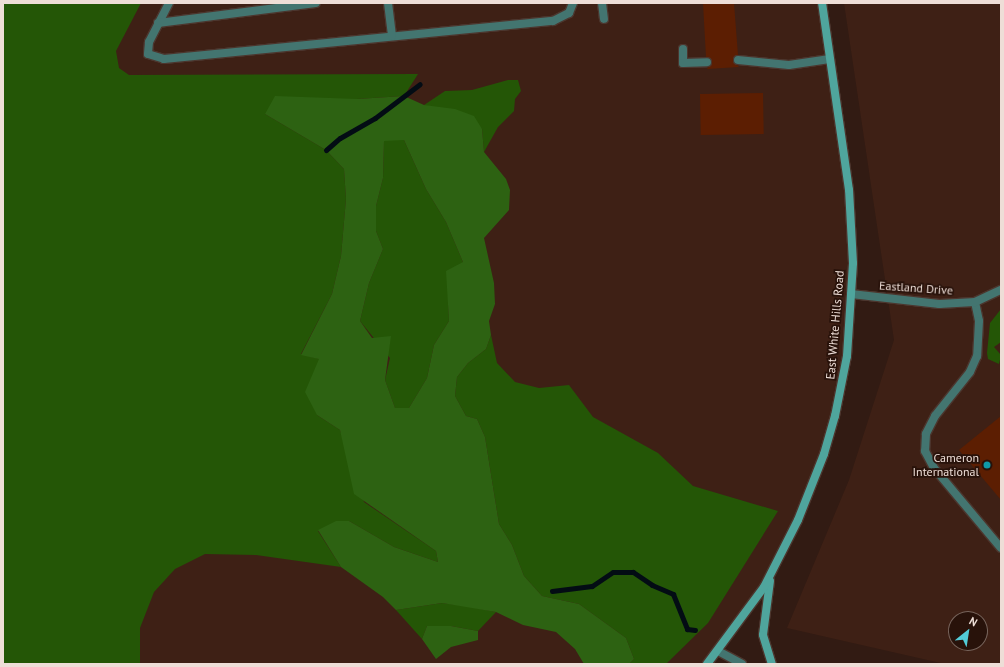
<!DOCTYPE html>
<html>
<head>
<meta charset="utf-8">
<style>
  body { margin:0 }
  #map { position:relative; width:1004px; height:667px; overflow:hidden; background:#321b13; font-family:"PT Sans",sans-serif }
  div>[style] { position:absolute }
  .built>* { inset:0; background:#3e2015 }
  .green>* { inset:0; background:#245606 }
  .forest>* { inset:0; background:#2d6212 }
  .stream>* { height:5px; margin:-2.5px; padding:0 2.5px; transform-origin:2.5px; border-radius:2.5px; background:#030c14 }
  .building>* { inset:0; background:#5c1e02; transform-origin:0 0 }
  .roads { filter:drop-shadow(1px 0 #4c362e) drop-shadow(-1px 0 #4c362e) drop-shadow(0 1px #4c362e) drop-shadow(0 -1px #4c362e) }
  .service>* { height:8px; margin:-4px; padding:0 4px; transform-origin:4px; border-radius:4px; background:#437570 }
  .minor>* { height:8px; margin:-4px; padding:0 4px; transform-origin:4px; border-radius:4px; background:#437570 }
  .secondary>* { height:8px; margin:-4px; padding:0 4px; transform-origin:4px; border-radius:4px; background:#4fa59d }
  .dots>* { width:11px; height:11px; translate:-50% -50%; box-sizing:border-box; border:2px solid #28120a; border-radius:50% }
  span { translate:-50% -50%; white-space:nowrap; text-align:center; line-height:1.15; -webkit-text-stroke:3.5px #28120a; paint-order:stroke }
  .street-label { font-size:12px; color:#eeded7 }
  .poi-label { font-size:12px; color:#eeded7 }
  .right { translate:-100% -50%; text-align:right }
  .frame { position:absolute; inset:0; border:4px solid #eeded7; pointer-events:none }
  .north { position:absolute; left:948px; top:611px; width:40px; height:40px; box-sizing:border-box; background:#28120a; border:1px solid #77645c; border-radius:50%; rotate:30deg; font-size:11px; font-weight:700; line-height:16px; text-align:center; color:#eeded7 }
  .north::after { content:''; display:block; margin:auto; width:14px; height:18px; background:#52cbd7; clip-path:polygon(50% 0,100% 100%,50% 72%,0 100%) }
</style>
</head>
<body>
<div id="map">
  <div class="built">
    <i style="clip-path:polygon(3px 3px,822px 3px,852px 228px,847px 356px,824px 454px,764px 587px,707px 664px,3px 664px)"></i>
    <i style="clip-path:polygon(evenodd,844px 3px,1001px 3px,1001px 664px,945px 664px,787px 628px,849px 480px,894px 340px,844px 3px,956px 619px,980px 619px,980px 643px,956px 643px,956px 619px)"></i>
  </div>
  <div class="green">
    <i style="clip-path:polygon(3px 3px,141px 3px,116px 51px,119px 68px,129px 75px,418px 74px,404px 96px,357px 99px,265px 114px,326px 150px,344px 169px,346px 199px,341px 256px,332px 294px,301px 354px,320px 359px,317px 415px,340px 430px,364px 502px,436px 551px,438px 562px,394px 547px,349px 521px,318px 531px,341px 567px,256px 555px,205px 554px,175px 569px,154px 592px,140px 628px,140px 664px,3px 664px)"></i>
    <i style="clip-path:polygon(508px 80px,518px 80px,521px 91px,515px 99px,514px 111px,498px 127px,484px 152px,482px 129px,424px 105px,445px 91px,472px 90px)"></i>
    <i style="clip-path:polygon(384px 140px,404px 140px,426px 189px,446px 222px,463px 262px,448px 296px,449px 321px,434px 345px,427px 378px,409px 408px,395px 408px,385px 380px,390px 358px,360px 321px,369px 283px,383px 249px,376px 231px,376px 206px,383px 178px)"></i>
    <i style="clip-path:polygon(1001px 309px,1001px 342px,994px 347px,1001px 355px,999px 364px,988px 359px,987px 353px,990px 323px)"></i>
    <i style="clip-path:polygon(491px 335px,497px 363px,515px 382px,539px 388px,569px 385px,593px 417px,658px 453px,693px 486px,778px 511px,708px 623px,666px 664px,629px 664px,634px 659px,626px 638px,579px 604px,542px 596px,524px 576px,512px 545px,499px 524px,485px 437px,477px 419px,466px 416px,455px 396px,457px 377px,468px 363px,486px 349px)"></i>
    <i style="clip-path:polygon(442px 603px,466px 606px,496px 612px,478px 631px,451px 626px,427px 626px,422px 639px,396px 610px)"></i>
  </div>
  <div class="forest">
    <i style="clip-path:polygon(evenodd,275px 96px,357px 99px,404px 96px,424px 105px,455px 109px,474px 116px,482px 129px,484px 152px,506px 179px,510px 190px,509px 210px,484px 238px,494px 283px,495px 304px,489px 321px,491px 335px,486px 349px,468px 363px,457px 377px,455px 396px,466px 416px,477px 419px,485px 437px,499px 524px,512px 545px,524px 576px,542px 596px,579px 604px,626px 638px,634px 659px,629px 664px,584px 664px,575px 649px,556px 632px,523px 625px,496px 612px,442px 603px,396px 610px,383px 597px,341px 567px,318px 530px,336px 521px,349px 521px,394px 547px,438px 562px,436px 551px,354px 494px,340px 430px,317px 415px,305px 392px,319px 359px,301px 355px,332px 294px,341px 256px,346px 199px,344px 169px,326px 150px,265px 114px,275px 96px,404px 140px,426px 189px,446px 222px,463px 262px,446px 271px,449px 321px,434px 345px,427px 378px,409px 408px,395px 408px,385px 380px,391px 336px,372px 338px,360px 321px,369px 283px,383px 249px,376px 231px,376px 206px,383px 178px,384px 141px,404px 140px)"></i>
    <i style="clip-path:polygon(427px 626px,451px 626px,478px 631px,478px 640px,451px 647px,436px 659px,422px 639px)"></i>
  </div>
  <div class="stream">
    <i style="left:326px;top:150px;width:18px;rotate:-41deg"></i>
    <i style="left:340px;top:138px;width:40px;rotate:-29.7deg"></i>
    <i style="left:375px;top:118px;width:56px;rotate:-37.1deg"></i>
    <i style="left:552px;top:591px;width:40px;rotate:-7.1deg"></i>
    <i style="left:592px;top:586px;width:25px;rotate:-34deg"></i>
    <i style="left:613px;top:572px;width:20px"></i>
    <i style="left:633px;top:572px;width:23px;rotate:34deg"></i>
    <i style="left:652px;top:585px;width:23px;rotate:23deg"></i>
    <i style="left:673px;top:594px;width:38px;rotate:68deg"></i>
    <i style="left:687px;top:629px;width:8px;rotate:7deg"></i>
  </div>
  <div class="building">
    <i style="clip-path:polygon(703px 3px,734px 3px,738px 55px,733px 60px,739px 67px,707px 69px,712px 61px,706px 57px)"></i>
    <i style="left:763px;top:93px;width:41px;height:63px;rotate:89deg"></i>
    <i style="clip-path:polygon(1001px 416px,1001px 500px,959px 450px)"></i>
  </div>
  <div class="roads">
    <div class="service">
      <i style="left:169px;top:3px;width:44px;rotate:117.1deg"></i>
      <i style="left:149px;top:42px;width:12px;rotate:95deg"></i>
      <i style="left:148px;top:54px;width:17px;rotate:17deg"></i>
      <i style="left:164px;top:59px;width:391px;rotate:-5.6deg"></i>
      <i style="left:553px;top:21px;width:18px;rotate:-27deg"></i>
      <i style="left:569px;top:13px;width:11px;rotate:-68deg"></i>
      <i style="left:388px;top:3px;width:33px;rotate:83deg"></i>
      <i style="left:602px;top:3px;width:16px;rotate:83deg"></i>
      <i style="left:158px;top:23px;width:159px;rotate:-7.2deg"></i>
      <i style="left:683px;top:49px;width:14px;rotate:90deg"></i>
      <i style="left:683px;top:63px;width:24px;rotate:-2deg"></i>
      <i style="left:738px;top:60px;width:51px;rotate:5.6deg"></i>
      <i style="left:789px;top:65px;width:41px;rotate:-8.3deg"></i>
      <i style="left:975px;top:302px;width:19px;rotate:78deg"></i>
      <i style="left:979px;top:321px;width:35px;rotate:93deg"></i>
      <i style="left:977px;top:356px;width:17px;rotate:114deg"></i>
      <i style="left:970px;top:372px;width:56px;rotate:128.5deg"></i>
      <i style="left:935px;top:416px;width:20px;rotate:117deg"></i>
      <i style="left:926px;top:434px;width:17px;rotate:93deg"></i>
      <i style="left:925px;top:451px;width:19px;rotate:62deg"></i>
      <i style="left:934px;top:468px;width:104px;rotate:50.1deg"></i>
      <i style="left:718px;top:651px;width:27px;rotate:28deg"></i>
    </div>
    <div class="minor">
      <i style="left:851px;top:294px;width:89px;rotate:6.5deg"></i>
      <i style="left:939px;top:304px;width:36px;rotate:-3deg"></i>
      <i style="left:975px;top:302px;width:29px;rotate:-25deg"></i>
    </div>
    <div class="secondary">
      <i style="left:770px;top:581px;width:54px;rotate:97.4deg"></i>
      <i style="left:763px;top:635px;width:30px;rotate:73deg"></i>
      <i style="left:707px;top:664px;width:96px;rotate:-53.5deg"></i>
      <i style="left:764px;top:587px;width:75px;rotate:-63.1deg"></i>
      <i style="left:798px;top:520px;width:71px;rotate:-68.5deg"></i>
      <i style="left:824px;top:454px;width:40px;rotate:-74deg"></i>
      <i style="left:835px;top:416px;width:61px;rotate:-78.7deg"></i>
      <i style="left:847px;top:356px;width:93px;rotate:-86.3deg"></i>
      <i style="left:853px;top:263px;width:73px;rotate:-93.1deg"></i>
      <i style="left:849px;top:190px;width:189px;rotate:-98.2deg"></i>
    </div>
  </div>
  <div class="dots">
    <i style="left:987px;top:465px;background:#0f9aa8"></i>
  </div>
  <div class="street-label">
    <span style="left:916px;top:288px;rotate:4deg">Eastland Drive</span>
    <span style="left:835px;top:325px;rotate:-85deg">East White Hills Road</span>
  </div>
  <div class="poi-label">
    <span class="right" style="left:979px;top:465px">Cameron<br>International</span>
  </div>
  <div class="frame"></div>
  <div class="north">N</div>
</div>
</body>
</html>
